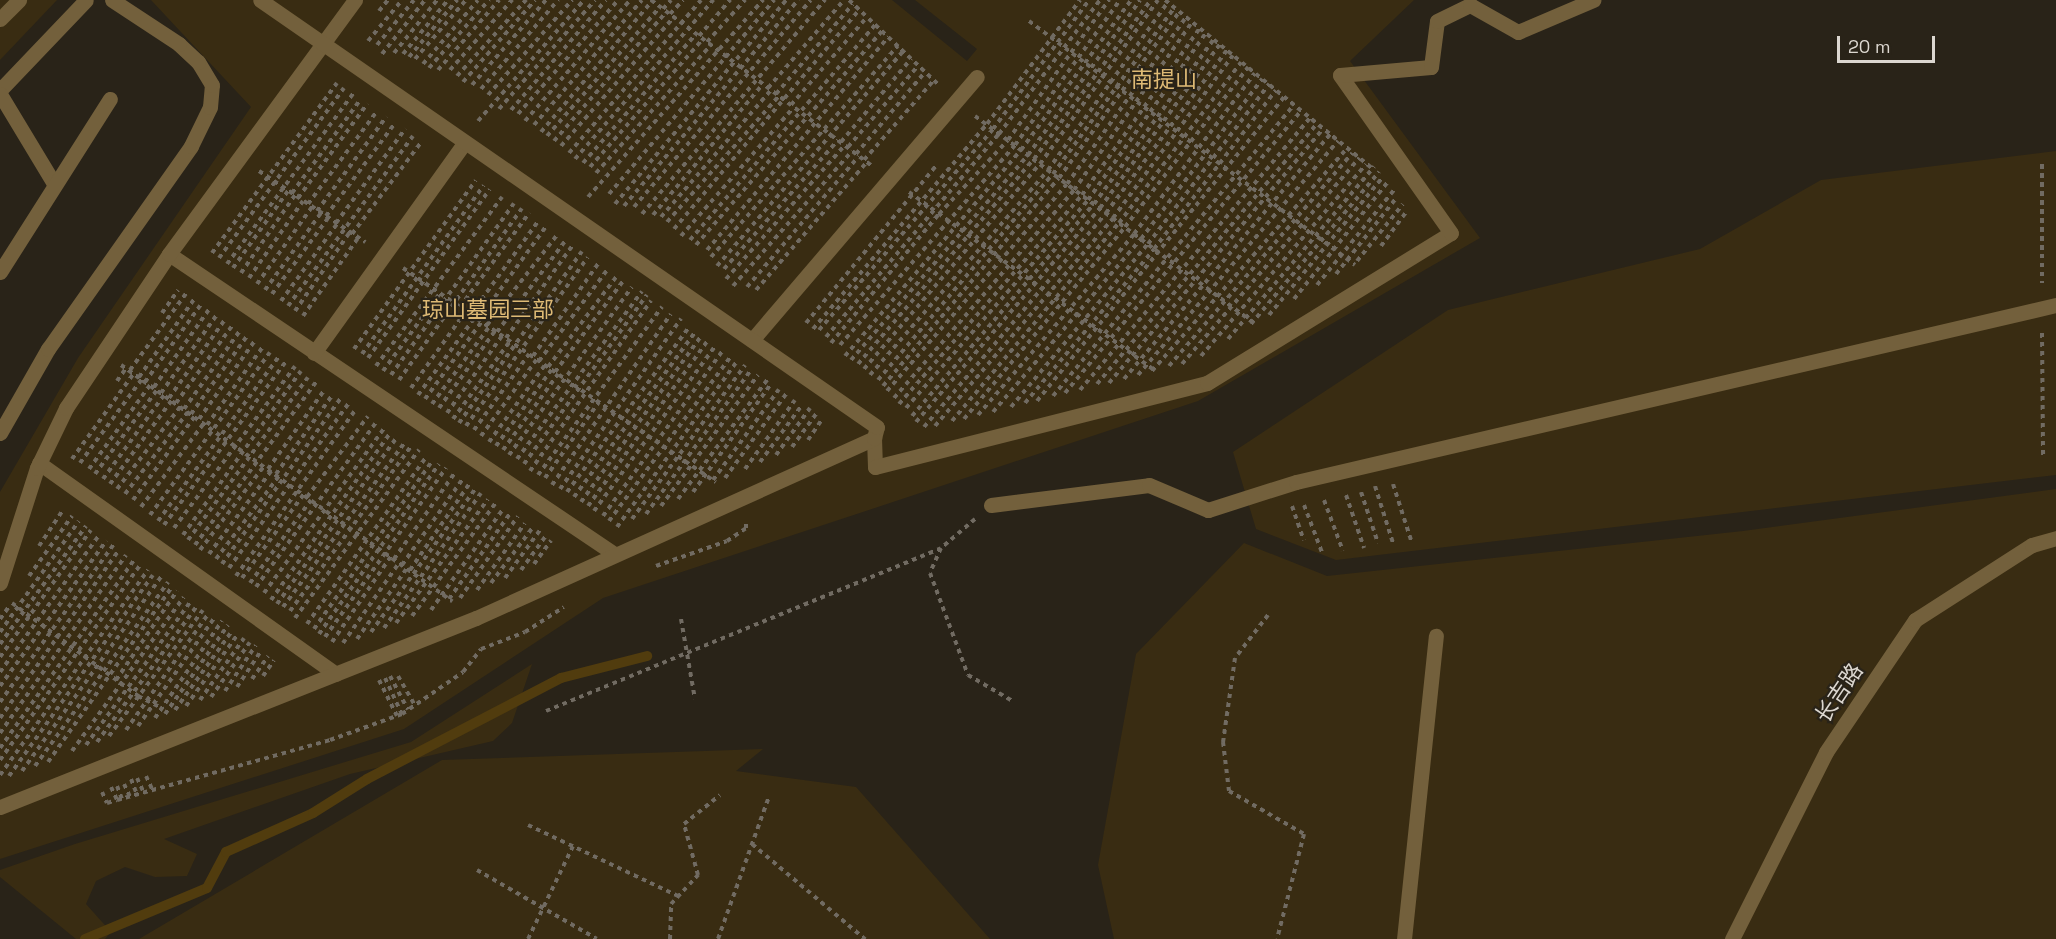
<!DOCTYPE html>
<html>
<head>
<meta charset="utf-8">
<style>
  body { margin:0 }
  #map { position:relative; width:2056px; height:939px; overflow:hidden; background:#292318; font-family:"Space Grotesk","Noto Sans SC",sans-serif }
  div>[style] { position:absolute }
  .green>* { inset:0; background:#392c12 }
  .stream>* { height:10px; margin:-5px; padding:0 5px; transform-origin:5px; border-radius:5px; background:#513c0e }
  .path>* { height:4px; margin-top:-2px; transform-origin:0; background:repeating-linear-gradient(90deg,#716b62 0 4.5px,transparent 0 9px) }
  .minor>* { height:15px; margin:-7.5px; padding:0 7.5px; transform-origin:7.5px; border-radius:7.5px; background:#73603c }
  span { translate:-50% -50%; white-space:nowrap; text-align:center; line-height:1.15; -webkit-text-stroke:4.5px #292318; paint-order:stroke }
  .park-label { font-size:22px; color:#deba75 }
  .street-label { font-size:22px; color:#dcd7d0 }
  .scale { position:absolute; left:1837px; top:36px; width:98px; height:27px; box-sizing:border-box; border:3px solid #dcd7d0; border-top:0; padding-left:8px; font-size:18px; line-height:21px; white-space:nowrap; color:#dcd7d0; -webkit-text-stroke:4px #292318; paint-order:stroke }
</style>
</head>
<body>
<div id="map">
  <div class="green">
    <i style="clip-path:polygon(0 0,57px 0,0 60px)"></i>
    <i style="clip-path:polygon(151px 0,892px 0,967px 61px,977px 49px,915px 0,1414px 0,1350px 61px,1480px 238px,1198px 401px,603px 598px,404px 729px,0 859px,0 492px,78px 358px,251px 107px)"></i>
    <i style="clip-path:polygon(2056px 151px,2056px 475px,1336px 560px,1256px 529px,1233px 452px,1448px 310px,1700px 249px,1821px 180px)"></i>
    <i style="clip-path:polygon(2056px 489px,2056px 939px,1114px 939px,1098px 865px,1136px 654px,1244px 543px,1327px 576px,1743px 531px)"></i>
    <i style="clip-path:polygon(532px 664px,512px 723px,493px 741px,350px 774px,164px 839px,197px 854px,187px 876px,155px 877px,125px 867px,96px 881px,86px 904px,111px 932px,105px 939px,76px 939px,0 877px,0 870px,75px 844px,411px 742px)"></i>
    <i style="clip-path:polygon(763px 749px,736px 771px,856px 787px,990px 939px,139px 939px,442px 760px)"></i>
  </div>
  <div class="stream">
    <i style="left:85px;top:939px;width:132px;rotate:-22.7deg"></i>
    <i style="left:207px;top:888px;width:41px;rotate:-62.2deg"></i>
    <i style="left:226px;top:852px;width:95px;rotate:-24.1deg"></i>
    <i style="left:313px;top:813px;width:64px;rotate:-32.2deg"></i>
    <i style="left:367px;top:779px;width:219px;rotate:-27.5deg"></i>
    <i style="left:561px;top:678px;width:89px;rotate:-14.3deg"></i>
  </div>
  <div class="path">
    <i style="left:651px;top:0;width:275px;rotate:36.9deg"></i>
    <i style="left:849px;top:0;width:125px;rotate:43.4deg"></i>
    <i style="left:1165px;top:0;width:269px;rotate:39.1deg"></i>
    <i style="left:663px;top:9px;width:12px;rotate:-48deg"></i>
    <i style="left:379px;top:11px;width:14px;rotate:-51deg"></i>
    <i style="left:670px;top:14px;width:19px;rotate:-47deg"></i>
    <i style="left:1029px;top:21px;width:407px;rotate:36.8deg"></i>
    <i style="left:699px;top:36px;width:48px;rotate:-49.3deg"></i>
    <i style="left:368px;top:41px;width:53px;rotate:-50.3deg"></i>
    <i style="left:707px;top:42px;width:57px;rotate:-47.9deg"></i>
    <i style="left:377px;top:45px;width:58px;rotate:-50.6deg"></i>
    <i style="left:394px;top:53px;width:68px;rotate:-50.9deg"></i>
    <i style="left:382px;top:54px;width:69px;rotate:-51.5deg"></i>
    <i style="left:403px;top:54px;width:70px;rotate:-50.2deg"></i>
    <i style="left:409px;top:57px;width:75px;rotate:-49.9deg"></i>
    <i style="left:415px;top:59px;width:78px;rotate:-49.2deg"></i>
    <i style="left:423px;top:64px;width:84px;rotate:-49.3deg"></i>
    <i style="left:429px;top:68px;width:91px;rotate:-48.6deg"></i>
    <i style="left:438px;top:70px;width:93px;rotate:-48.9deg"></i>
    <i style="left:450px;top:70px;width:94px;rotate:-48.5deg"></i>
    <i style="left:457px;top:76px;width:103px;rotate:-47.8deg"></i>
    <i style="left:463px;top:82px;width:109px;rotate:-48.7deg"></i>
    <i style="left:472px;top:85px;width:113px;rotate:-49deg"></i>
    <i style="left:768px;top:88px;width:116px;rotate:-49.2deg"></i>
    <i style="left:481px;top:89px;width:118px;rotate:-49.1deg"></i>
    <i style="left:776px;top:94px;width:118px;rotate:-49.5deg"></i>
    <i style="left:488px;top:95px;width:127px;rotate:-48.5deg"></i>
    <i style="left:791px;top:105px;width:116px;rotate:-49.2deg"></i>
    <i style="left:499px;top:109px;width:145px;rotate:-48.6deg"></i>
    <i style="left:511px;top:110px;width:145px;rotate:-49.2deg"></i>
    <i style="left:518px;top:114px;width:152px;rotate:-48.7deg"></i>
    <i style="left:975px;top:116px;width:350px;rotate:36.6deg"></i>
    <i style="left:478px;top:121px;width:161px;rotate:-48.8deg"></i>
    <i style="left:525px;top:121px;width:160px;rotate:-49deg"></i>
    <i style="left:534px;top:125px;width:165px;rotate:-49.2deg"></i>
    <i style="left:541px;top:132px;width:172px;rotate:-49.7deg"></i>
    <i style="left:547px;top:136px;width:171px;rotate:-48.8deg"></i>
    <i style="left:554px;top:141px;width:171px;rotate:-49deg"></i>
    <i style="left:841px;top:142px;width:109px;rotate:-49.9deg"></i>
    <i style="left:561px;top:146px;width:171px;rotate:-48.8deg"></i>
    <i style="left:848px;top:147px;width:107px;rotate:-49.2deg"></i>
    <i style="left:569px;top:153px;width:202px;rotate:-49.2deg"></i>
    <i style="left:856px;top:154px;width:107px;rotate:-49.9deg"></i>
    <i style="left:575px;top:159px;width:211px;rotate:-49deg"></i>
    <i style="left:864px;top:160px;width:106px;rotate:-48.8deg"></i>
    <i style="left:583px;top:163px;width:171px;rotate:-48.8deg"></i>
    <i style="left:2042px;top:164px;width:119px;rotate:90deg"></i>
    <i style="left:590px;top:167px;width:171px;rotate:-48.6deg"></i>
    <i style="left:259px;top:171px;width:128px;rotate:33.8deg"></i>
    <i style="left:596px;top:173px;width:172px;rotate:-48.1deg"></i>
    <i style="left:909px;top:192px;width:304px;rotate:36deg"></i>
    <i style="left:292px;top:193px;width:115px;rotate:-53.8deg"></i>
    <i style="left:609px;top:194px;width:255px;rotate:-49.6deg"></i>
    <i style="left:588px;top:197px;width:264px;rotate:-48.4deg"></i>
    <i style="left:298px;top:198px;width:117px;rotate:-53.7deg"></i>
    <i style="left:308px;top:204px;width:116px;rotate:-53.4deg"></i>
    <i style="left:615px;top:204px;width:266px;rotate:-50deg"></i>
    <i style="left:624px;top:206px;width:270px;rotate:-49.8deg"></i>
    <i style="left:634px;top:207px;width:272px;rotate:-49.5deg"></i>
    <i style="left:317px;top:211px;width:117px;rotate:-53.7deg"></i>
    <i style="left:642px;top:214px;width:282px;rotate:-49.5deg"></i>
    <i style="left:653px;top:215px;width:171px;rotate:-50deg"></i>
    <i style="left:326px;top:216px;width:116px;rotate:-53.4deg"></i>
    <i style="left:661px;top:217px;width:168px;rotate:-49.1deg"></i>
    <i style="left:667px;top:222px;width:169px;rotate:-48.4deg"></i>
    <i style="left:336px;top:223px;width:117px;rotate:-53.7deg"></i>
    <i style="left:674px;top:229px;width:287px;rotate:-49.8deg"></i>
    <i style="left:352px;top:234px;width:116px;rotate:-53deg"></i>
    <i style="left:681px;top:236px;width:171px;rotate:-48.8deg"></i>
    <i style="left:690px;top:240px;width:284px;rotate:-49.3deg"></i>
    <i style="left:696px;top:245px;width:284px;rotate:-49deg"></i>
    <i style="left:1381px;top:246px;width:44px;rotate:-53.4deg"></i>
    <i style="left:707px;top:250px;width:280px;rotate:-49.6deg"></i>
    <i style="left:212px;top:253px;width:211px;rotate:-53.7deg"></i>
    <i style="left:711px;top:257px;width:282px;rotate:-48.5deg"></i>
    <i style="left:219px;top:258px;width:211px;rotate:-53.7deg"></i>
    <i style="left:1357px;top:261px;width:73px;rotate:-51.1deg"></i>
    <i style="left:227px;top:264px;width:212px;rotate:-53.5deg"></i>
    <i style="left:717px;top:266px;width:284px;rotate:-49.1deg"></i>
    <i style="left:233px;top:268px;width:95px;rotate:-54.5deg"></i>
    <i style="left:403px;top:268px;width:379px;rotate:34.4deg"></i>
    <i style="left:724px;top:269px;width:172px;rotate:-48.5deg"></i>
    <i style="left:241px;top:273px;width:95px;rotate:-55.3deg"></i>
    <i style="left:1336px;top:274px;width:98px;rotate:-51.6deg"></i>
    <i style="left:249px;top:278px;width:94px;rotate:-55deg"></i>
    <i style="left:726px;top:279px;width:179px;rotate:-48.4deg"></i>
    <i style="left:257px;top:284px;width:95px;rotate:-54.5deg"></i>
    <i style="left:1317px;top:285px;width:122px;rotate:-51deg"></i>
    <i style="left:733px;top:286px;width:180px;rotate:-48.6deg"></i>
    <i style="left:747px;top:287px;width:172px;rotate:-49.5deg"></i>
    <i style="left:265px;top:290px;width:95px;rotate:-54deg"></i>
    <i style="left:756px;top:290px;width:169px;rotate:-49.1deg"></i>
    <i style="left:272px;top:294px;width:94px;rotate:-53.6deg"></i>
    <i style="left:1294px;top:299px;width:149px;rotate:-51.3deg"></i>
    <i style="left:281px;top:301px;width:95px;rotate:-54deg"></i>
    <i style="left:288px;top:306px;width:211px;rotate:-53.7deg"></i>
    <i style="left:460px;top:307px;width:117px;rotate:-53.7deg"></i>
    <i style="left:295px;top:311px;width:96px;rotate:-55.2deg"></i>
    <i style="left:162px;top:313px;width:28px;rotate:-55deg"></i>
    <i style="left:471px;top:314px;width:116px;rotate:-54.1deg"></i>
    <i style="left:1269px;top:315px;width:178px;rotate:-50.5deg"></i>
    <i style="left:303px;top:316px;width:95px;rotate:-54.8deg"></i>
    <i style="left:479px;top:319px;width:116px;rotate:-54.1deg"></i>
    <i style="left:806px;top:323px;width:204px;rotate:-50.4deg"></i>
    <i style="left:1251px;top:324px;width:199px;rotate:-49.9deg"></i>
    <i style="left:487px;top:325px;width:114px;rotate:-52.1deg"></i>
    <i style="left:813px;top:329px;width:269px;rotate:-49.7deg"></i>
    <i style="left:987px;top:124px;width:155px;rotate:-53.1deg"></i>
    <i style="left:819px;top:330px;width:266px;rotate:-49.1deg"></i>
    <i style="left:993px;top:129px;width:161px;rotate:-53.3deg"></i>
    <i style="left:497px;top:332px;width:114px;rotate:-53.2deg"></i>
    <i style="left:2042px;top:333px;width:125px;rotate:89.5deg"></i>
    <i style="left:826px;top:337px;width:267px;rotate:-49.6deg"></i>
    <i style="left:999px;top:134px;width:168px;rotate:-53deg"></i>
    <i style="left:506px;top:338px;width:113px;rotate:-54.3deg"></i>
    <i style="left:1228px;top:339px;width:226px;rotate:-49.7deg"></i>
    <i style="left:831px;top:343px;width:168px;rotate:-50.1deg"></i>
    <i style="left:939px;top:214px;width:101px;rotate:-47deg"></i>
    <i style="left:1008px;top:140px;width:173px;rotate:-54.2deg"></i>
    <i style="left:840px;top:345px;width:266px;rotate:-48.8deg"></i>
    <i style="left:1015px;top:145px;width:179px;rotate:-54.1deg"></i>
    <i style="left:354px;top:349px;width:208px;rotate:-54.2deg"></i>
    <i style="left:362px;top:354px;width:208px;rotate:-54.2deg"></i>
    <i style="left:533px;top:356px;width:113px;rotate:-54.8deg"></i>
    <i style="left:845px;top:356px;width:271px;rotate:-49.5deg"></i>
    <i style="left:1021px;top:150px;width:186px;rotate:-53.7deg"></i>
    <i style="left:1201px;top:356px;width:253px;rotate:-49.3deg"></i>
    <i style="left:368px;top:358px;width:208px;rotate:-54.2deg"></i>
    <i style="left:851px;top:360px;width:271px;rotate:-49.2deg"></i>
    <i style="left:1028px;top:155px;width:191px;rotate:-54.1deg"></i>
    <i style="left:539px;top:361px;width:114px;rotate:-53.2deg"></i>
    <i style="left:858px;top:364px;width:270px;rotate:-49.4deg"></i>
    <i style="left:1034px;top:159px;width:197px;rotate:-53.7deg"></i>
    <i style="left:1182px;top:364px;width:272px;rotate:-49.3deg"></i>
    <i style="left:121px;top:365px;width:407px;rotate:35.5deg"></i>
    <i style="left:376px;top:366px;width:211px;rotate:-53.3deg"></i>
    <i style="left:1169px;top:366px;width:281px;rotate:-49.3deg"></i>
    <i style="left:548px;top:367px;width:113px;rotate:-52.9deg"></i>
    <i style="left:864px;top:369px;width:270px;rotate:-49.4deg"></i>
    <i style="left:1040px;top:164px;width:202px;rotate:-54.3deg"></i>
    <i style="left:130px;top:370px;width:97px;rotate:-53.8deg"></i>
    <i style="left:383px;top:371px;width:97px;rotate:-53.8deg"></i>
    <i style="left:1152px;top:371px;width:296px;rotate:-48.8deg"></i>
    <i style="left:555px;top:372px;width:114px;rotate:-53.2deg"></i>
    <i style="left:391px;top:375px;width:211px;rotate:-54.4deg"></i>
    <i style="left:870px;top:375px;width:271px;rotate:-49deg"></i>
    <i style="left:1048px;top:170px;width:206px;rotate:-54.5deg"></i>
    <i style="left:1138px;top:375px;width:308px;rotate:-49.5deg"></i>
    <i style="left:139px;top:377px;width:97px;rotate:-54.7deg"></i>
    <i style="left:1124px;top:379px;width:320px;rotate:-49.9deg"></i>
    <i style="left:399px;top:380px;width:211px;rotate:-54.4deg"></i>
    <i style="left:878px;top:380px;width:270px;rotate:-49.7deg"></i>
    <i style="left:1053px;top:174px;width:207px;rotate:-53.9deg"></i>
    <i style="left:117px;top:381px;width:16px;rotate:-55deg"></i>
    <i style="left:145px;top:382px;width:97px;rotate:-54.2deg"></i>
    <i style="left:1109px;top:383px;width:332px;rotate:-49.9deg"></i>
    <i style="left:1097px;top:384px;width:341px;rotate:-49.8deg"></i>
    <i style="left:883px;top:386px;width:272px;rotate:-49.8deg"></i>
    <i style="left:1059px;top:178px;width:206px;rotate:-54.1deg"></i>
    <i style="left:154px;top:387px;width:97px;rotate:-54.7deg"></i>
    <i style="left:411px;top:388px;width:95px;rotate:-54.5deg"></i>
    <i style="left:1080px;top:390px;width:356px;rotate:-49.8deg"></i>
    <i style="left:887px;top:391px;width:274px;rotate:-49deg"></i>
    <i style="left:1067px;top:184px;width:205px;rotate:-54.5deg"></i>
    <i style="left:161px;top:393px;width:98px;rotate:-54.5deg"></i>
    <i style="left:1065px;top:393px;width:368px;rotate:-50.1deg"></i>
    <i style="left:418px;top:395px;width:97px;rotate:-53.8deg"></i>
    <i style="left:1053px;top:396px;width:378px;rotate:-50.4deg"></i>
    <i style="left:169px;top:398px;width:95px;rotate:-54.5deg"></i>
    <i style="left:894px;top:398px;width:275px;rotate:-49.1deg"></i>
    <i style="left:1074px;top:190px;width:205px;rotate:-54.9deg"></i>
    <i style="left:425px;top:399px;width:97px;rotate:-53.8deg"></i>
    <i style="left:1037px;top:401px;width:392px;rotate:-50.9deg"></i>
    <i style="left:176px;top:403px;width:95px;rotate:-54deg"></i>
    <i style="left:1025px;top:403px;width:201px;rotate:-50deg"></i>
    <i style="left:1154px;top:249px;width:200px;rotate:-52.5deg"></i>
    <i style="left:432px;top:404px;width:96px;rotate:-53.5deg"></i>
    <i style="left:899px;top:404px;width:278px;rotate:-48.8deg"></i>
    <i style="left:1082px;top:195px;width:204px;rotate:-54.8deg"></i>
    <i style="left:1011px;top:407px;width:213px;rotate:-50deg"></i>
    <i style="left:1148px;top:244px;width:201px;rotate:-52.9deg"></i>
    <i style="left:439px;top:408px;width:95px;rotate:-54deg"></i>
    <i style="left:906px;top:408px;width:276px;rotate:-48.8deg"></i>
    <i style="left:1088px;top:200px;width:204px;rotate:-54.8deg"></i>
    <i style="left:184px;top:409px;width:98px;rotate:-54.5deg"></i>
    <i style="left:993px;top:412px;width:228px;rotate:-49.5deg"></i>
    <i style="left:1141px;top:239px;width:201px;rotate:-52.9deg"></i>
    <i style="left:447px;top:413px;width:95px;rotate:-54.5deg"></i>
    <i style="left:191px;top:414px;width:96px;rotate:-54.3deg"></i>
    <i style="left:978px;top:415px;width:239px;rotate:-49.2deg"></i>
    <i style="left:1134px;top:234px;width:201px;rotate:-53.1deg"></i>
    <i style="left:912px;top:416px;width:279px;rotate:-49.4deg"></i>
    <i style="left:1094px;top:204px;width:204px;rotate:-54deg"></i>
    <i style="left:199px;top:419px;width:98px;rotate:-54.5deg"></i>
    <i style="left:453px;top:419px;width:97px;rotate:-53.8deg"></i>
    <i style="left:964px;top:419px;width:251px;rotate:-50deg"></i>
    <i style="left:1125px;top:227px;width:202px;rotate:-52.4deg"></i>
    <i style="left:952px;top:421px;width:259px;rotate:-49.9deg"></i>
    <i style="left:1119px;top:223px;width:202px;rotate:-52.8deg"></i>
    <i style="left:916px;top:422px;width:282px;rotate:-49.3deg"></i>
    <i style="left:1100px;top:208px;width:203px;rotate:-53.8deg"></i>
    <i style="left:459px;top:423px;width:211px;rotate:-54.4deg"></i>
    <i style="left:207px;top:425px;width:98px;rotate:-54.5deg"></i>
    <i style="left:466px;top:426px;width:208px;rotate:-54.2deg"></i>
    <i style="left:935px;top:426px;width:274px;rotate:-49.4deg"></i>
    <i style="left:1113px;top:218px;width:202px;rotate:-53.6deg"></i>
    <i style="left:924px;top:427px;width:281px;rotate:-49.6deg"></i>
    <i style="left:1106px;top:213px;width:203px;rotate:-53.4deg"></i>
    <i style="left:474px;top:430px;width:94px;rotate:-54.1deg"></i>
    <i style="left:481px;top:436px;width:95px;rotate:-54deg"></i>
    <i style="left:808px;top:440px;width:25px;rotate:-56deg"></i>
    <i style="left:489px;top:442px;width:95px;rotate:-54deg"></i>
    <i style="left:496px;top:446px;width:95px;rotate:-54deg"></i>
    <i style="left:792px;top:447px;width:41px;rotate:-54deg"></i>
    <i style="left:503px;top:450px;width:94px;rotate:-54.1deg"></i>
    <i style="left:509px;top:455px;width:208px;rotate:-53.8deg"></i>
    <i style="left:776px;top:455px;width:58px;rotate:-54.1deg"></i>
    <i style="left:72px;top:459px;width:106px;rotate:-54.2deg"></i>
    <i style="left:517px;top:459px;width:209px;rotate:-53.3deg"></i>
    <i style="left:760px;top:462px;width:71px;rotate:-53.6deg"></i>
    <i style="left:80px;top:463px;width:104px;rotate:-53.6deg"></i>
    <i style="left:524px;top:464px;width:209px;rotate:-54deg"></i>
    <i style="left:89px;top:469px;width:104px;rotate:-54deg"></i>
    <i style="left:268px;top:469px;width:98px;rotate:-54.5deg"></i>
    <i style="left:745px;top:469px;width:85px;rotate:-54.1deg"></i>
    <i style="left:530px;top:471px;width:209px;rotate:-54.6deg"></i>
    <i style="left:95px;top:474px;width:104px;rotate:-53.6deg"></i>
    <i style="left:276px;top:474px;width:98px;rotate:-54.5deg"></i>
    <i style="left:538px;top:475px;width:209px;rotate:-53.6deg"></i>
    <i style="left:545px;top:478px;width:93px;rotate:-54.6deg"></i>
    <i style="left:725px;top:478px;width:104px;rotate:-54deg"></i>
    <i style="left:103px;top:479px;width:104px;rotate:-54deg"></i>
    <i style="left:713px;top:480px;width:112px;rotate:-54deg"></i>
    <i style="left:110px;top:484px;width:104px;rotate:-53.6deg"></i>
    <i style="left:1393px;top:484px;width:59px;rotate:72.2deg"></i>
    <i style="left:552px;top:485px;width:208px;rotate:-55.2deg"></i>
    <i style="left:1375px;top:486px;width:60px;rotate:72.5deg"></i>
    <i style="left:117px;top:489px;width:105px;rotate:-52.4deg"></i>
    <i style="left:560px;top:489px;width:209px;rotate:-54.6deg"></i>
    <i style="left:567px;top:492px;width:205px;rotate:-53.5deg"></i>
    <i style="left:693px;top:492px;width:133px;rotate:-54.2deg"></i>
    <i style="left:1361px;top:492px;width:54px;rotate:71.6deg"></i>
    <i style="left:125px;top:494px;width:103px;rotate:-52.5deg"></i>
    <i style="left:1346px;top:495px;width:56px;rotate:71.2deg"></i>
    <i style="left:307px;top:497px;width:101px;rotate:-53deg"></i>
    <i style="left:574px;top:497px;width:206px;rotate:-53.7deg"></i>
    <i style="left:678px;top:499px;width:149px;rotate:-53.2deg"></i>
    <i style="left:133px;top:500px;width:104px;rotate:-53.6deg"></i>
    <i style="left:1324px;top:500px;width:54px;rotate:69.6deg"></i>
    <i style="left:581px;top:502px;width:206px;rotate:-54.1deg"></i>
    <i style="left:1304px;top:505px;width:53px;rotate:69.2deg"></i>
    <i style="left:588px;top:506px;width:205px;rotate:-54.1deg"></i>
    <i style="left:661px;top:506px;width:163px;rotate:-53.5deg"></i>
    <i style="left:1292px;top:506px;width:36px;rotate:71deg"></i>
    <i style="left:141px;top:507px;width:105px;rotate:-53.1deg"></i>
    <i style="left:594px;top:511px;width:206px;rotate:-53.7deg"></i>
    <i style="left:646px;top:514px;width:178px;rotate:-53.9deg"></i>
    <i style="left:150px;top:515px;width:202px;rotate:-53.6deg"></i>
    <i style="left:603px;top:516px;width:205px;rotate:-54.1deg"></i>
    <i style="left:632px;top:519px;width:191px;rotate:-53.7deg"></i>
    <i style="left:975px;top:519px;width:45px;rotate:139.5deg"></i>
    <i style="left:941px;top:548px;width:27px;rotate:114deg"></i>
    <i style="left:930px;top:573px;width:109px;rotate:69.6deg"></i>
    <i style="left:968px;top:675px;width:50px;rotate:30.2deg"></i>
    <i style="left:158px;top:521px;width:206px;rotate:-53.7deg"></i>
    <i style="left:609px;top:521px;width:205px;rotate:-53.5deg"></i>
    <i style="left:164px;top:525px;width:206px;rotate:-53.3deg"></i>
    <i style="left:617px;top:527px;width:206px;rotate:-54.1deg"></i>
    <i style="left:174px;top:528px;width:202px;rotate:-53.2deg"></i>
    <i style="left:183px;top:535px;width:202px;rotate:-54.3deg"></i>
    <i style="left:188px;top:540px;width:202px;rotate:-53.6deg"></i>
    <i style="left:195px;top:545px;width:203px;rotate:-53.4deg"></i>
    <i style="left:39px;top:546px;width:43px;rotate:-56.3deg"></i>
    <i style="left:200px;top:550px;width:106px;rotate:-52.7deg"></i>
    <i style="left:209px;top:554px;width:104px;rotate:-53.2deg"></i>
    <i style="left:216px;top:559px;width:104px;rotate:-52.8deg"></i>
    <i style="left:394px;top:559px;width:104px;rotate:-54.8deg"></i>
    <i style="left:222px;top:564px;width:203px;rotate:-54.4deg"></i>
    <i style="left:534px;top:564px;width:29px;rotate:-54deg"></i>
    <i style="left:402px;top:565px;width:104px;rotate:-54.8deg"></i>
    <i style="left:656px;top:566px;width:75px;rotate:-19.4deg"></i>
    <i style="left:727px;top:541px;width:23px;rotate:-34deg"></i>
    <i style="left:746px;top:528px;width:5px;rotate:-90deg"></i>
    <i style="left:229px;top:568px;width:203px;rotate:-54deg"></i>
    <i style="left:410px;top:570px;width:104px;rotate:-55.5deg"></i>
    <i style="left:521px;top:570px;width:41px;rotate:-54deg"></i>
    <i style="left:29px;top:576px;width:74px;rotate:-54.4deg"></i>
    <i style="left:236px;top:576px;width:206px;rotate:-54.3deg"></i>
    <i style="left:242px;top:578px;width:104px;rotate:-53.6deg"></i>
    <i style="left:505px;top:578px;width:59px;rotate:-53.9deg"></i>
    <i style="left:250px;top:583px;width:103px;rotate:-53.7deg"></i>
    <i style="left:491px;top:583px;width:70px;rotate:-53.1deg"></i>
    <i style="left:256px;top:587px;width:205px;rotate:-53.9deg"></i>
    <i style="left:477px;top:590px;width:82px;rotate:-54.4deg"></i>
    <i style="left:264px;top:593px;width:205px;rotate:-53.9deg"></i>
    <i style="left:460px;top:598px;width:100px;rotate:-54.7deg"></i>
    <i style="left:449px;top:599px;width:107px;rotate:-54.5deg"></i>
    <i style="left:271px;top:600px;width:205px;rotate:-54.5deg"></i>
    <i style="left:12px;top:603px;width:157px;rotate:36.4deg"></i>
    <i style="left:138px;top:696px;width:28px;rotate:27deg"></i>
    <i style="left:277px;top:604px;width:206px;rotate:-54.3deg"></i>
    <i style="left:283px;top:607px;width:205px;rotate:-53.5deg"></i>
    <i style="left:431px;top:610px;width:124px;rotate:-54.5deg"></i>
    <i style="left:290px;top:611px;width:206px;rotate:-53.7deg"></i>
    <i style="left:1268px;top:615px;width:54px;rotate:127.5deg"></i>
    <i style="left:1235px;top:658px;width:85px;rotate:98.1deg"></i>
    <i style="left:1223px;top:742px;width:49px;rotate:83deg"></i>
    <i style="left:1229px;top:791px;width:86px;rotate:29.8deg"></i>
    <i style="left:1304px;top:834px;width:108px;rotate:104.4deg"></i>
    <i style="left:412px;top:616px;width:143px;rotate:-53.5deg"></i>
    <i style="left:295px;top:618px;width:209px;rotate:-53.6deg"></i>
    <i style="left:0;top:619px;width:17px;rotate:-54deg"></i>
    <i style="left:681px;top:619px;width:81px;rotate:80.1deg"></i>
    <i style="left:396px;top:623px;width:154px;rotate:-53.4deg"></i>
    <i style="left:307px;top:624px;width:205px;rotate:-54.5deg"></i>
    <i style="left:384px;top:628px;width:166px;rotate:-54.3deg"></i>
    <i style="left:314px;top:629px;width:205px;rotate:-54.9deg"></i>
    <i style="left:0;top:632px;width:136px;rotate:-54.6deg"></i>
    <i style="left:371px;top:632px;width:178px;rotate:-53.9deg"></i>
    <i style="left:319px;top:634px;width:208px;rotate:-54.8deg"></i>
    <i style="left:325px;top:637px;width:208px;rotate:-54.4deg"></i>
    <i style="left:357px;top:639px;width:87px;rotate:-54.8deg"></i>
    <i style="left:332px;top:642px;width:104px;rotate:-55.5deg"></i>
    <i style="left:343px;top:643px;width:98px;rotate:-55deg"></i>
    <i style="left:0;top:644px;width:146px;rotate:-53.9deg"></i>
    <i style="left:0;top:657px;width:156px;rotate:-54.4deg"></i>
    <i style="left:0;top:672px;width:169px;rotate:-54.1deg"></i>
    <i style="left:263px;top:676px;width:19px;rotate:-55deg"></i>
    <i style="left:390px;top:676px;width:38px;rotate:62deg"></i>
    <i style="left:398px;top:676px;width:34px;rotate:60deg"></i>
    <i style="left:385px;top:678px;width:40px;rotate:65deg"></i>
    <i style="left:252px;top:679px;width:28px;rotate:-55deg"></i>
    <i style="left:116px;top:680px;width:108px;rotate:-55.6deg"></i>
    <i style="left:379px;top:680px;width:40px;rotate:63.4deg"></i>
    <i style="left:0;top:686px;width:180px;rotate:-53.8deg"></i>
    <i style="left:237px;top:687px;width:43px;rotate:-56.3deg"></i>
    <i style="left:225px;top:691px;width:55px;rotate:-56deg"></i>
    <i style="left:211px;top:697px;width:67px;rotate:-54.7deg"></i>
    <i style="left:200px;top:700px;width:76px;rotate:-54.6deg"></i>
    <i style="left:0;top:702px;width:195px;rotate:-54.2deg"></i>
    <i style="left:186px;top:706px;width:89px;rotate:-54.2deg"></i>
    <i style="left:175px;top:710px;width:97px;rotate:-54.2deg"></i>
    <i style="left:546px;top:711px;width:427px;rotate:-22.4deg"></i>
    <i style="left:165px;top:714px;width:109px;rotate:-54.7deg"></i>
    <i style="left:0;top:718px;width:206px;rotate:-54.7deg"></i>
    <i style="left:155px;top:718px;width:118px;rotate:-55.4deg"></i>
    <i style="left:138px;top:726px;width:133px;rotate:-54.8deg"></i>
    <i style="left:126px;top:730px;width:142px;rotate:-54.7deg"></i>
    <i style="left:0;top:733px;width:218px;rotate:-54.7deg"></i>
    <i style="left:109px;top:736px;width:157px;rotate:-53.3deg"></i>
    <i style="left:97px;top:742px;width:169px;rotate:-53.7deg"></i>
    <i style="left:86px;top:745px;width:178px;rotate:-53.9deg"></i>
    <i style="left:0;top:748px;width:231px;rotate:-54.5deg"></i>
    <i style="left:72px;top:751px;width:190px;rotate:-54deg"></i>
    <i style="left:0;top:760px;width:240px;rotate:-54.3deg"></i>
    <i style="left:48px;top:762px;width:214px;rotate:-54.7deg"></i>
    <i style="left:35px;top:766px;width:227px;rotate:-54.1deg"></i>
    <i style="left:22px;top:771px;width:239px;rotate:-54.4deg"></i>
    <i style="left:0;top:775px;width:253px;rotate:-54.2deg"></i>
    <i style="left:9px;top:776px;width:247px;rotate:-54.4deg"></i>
    <i style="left:146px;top:776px;width:17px;rotate:65deg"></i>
    <i style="left:137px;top:778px;width:17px;rotate:65deg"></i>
    <i style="left:131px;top:779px;width:17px;rotate:69deg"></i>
    <i style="left:124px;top:784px;width:14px;rotate:65deg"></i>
    <i style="left:117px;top:786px;width:14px;rotate:69deg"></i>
    <i style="left:111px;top:787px;width:14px;rotate:65deg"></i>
    <i style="left:102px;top:792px;width:12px;rotate:66deg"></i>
    <i style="left:107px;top:803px;width:10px;rotate:-17deg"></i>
    <i style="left:117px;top:800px;width:221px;rotate:-15.7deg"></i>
    <i style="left:330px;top:740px;width:77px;rotate:-19.9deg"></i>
    <i style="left:402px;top:714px;width:74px;rotate:-34.5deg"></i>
    <i style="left:463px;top:672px;width:29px;rotate:-52deg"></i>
    <i style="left:481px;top:649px;width:47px;rotate:-21.1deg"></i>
    <i style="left:525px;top:632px;width:46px;rotate:-32.7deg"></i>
    <i style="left:528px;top:825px;width:166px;rotate:25.3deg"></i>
    <i style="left:752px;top:844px;width:148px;rotate:40.1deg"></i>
    <i style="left:477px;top:870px;width:138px;rotate:29.9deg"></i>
    <i style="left:528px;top:939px;width:103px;rotate:-64.2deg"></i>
    <i style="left:670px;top:939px;width:35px;rotate:-88deg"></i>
    <i style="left:671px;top:904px;width:40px;rotate:-47deg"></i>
    <i style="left:698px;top:875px;width:53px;rotate:-105.4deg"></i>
    <i style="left:684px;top:824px;width:46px;rotate:-38.9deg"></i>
    <i style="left:718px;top:939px;width:149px;rotate:-70.3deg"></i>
  </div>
  <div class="minor">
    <i style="left:0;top:19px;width:27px;rotate:-45deg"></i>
    <i style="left:0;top:90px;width:124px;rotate:-46.3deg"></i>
    <i style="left:0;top:94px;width:106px;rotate:58.9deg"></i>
    <i style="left:169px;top:254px;width:535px;rotate:33.96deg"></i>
    <i style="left:0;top:272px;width:205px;rotate:-57.6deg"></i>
    <i style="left:752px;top:340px;width:346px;rotate:-49.5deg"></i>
    <i style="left:314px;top:353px;width:259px;rotate:-54.4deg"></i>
    <i style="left:0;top:433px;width:97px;rotate:-60.3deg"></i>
    <i style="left:48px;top:349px;width:248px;rotate:-54.8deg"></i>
    <i style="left:191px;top:146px;width:43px;rotate:-64deg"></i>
    <i style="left:210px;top:107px;width:22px;rotate:-85deg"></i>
    <i style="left:212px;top:85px;width:27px;rotate:-121deg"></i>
    <i style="left:198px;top:62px;width:26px;rotate:-137deg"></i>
    <i style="left:179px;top:44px;width:80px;rotate:-146.7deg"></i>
    <i style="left:874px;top:438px;width:29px;rotate:88deg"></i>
    <i style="left:875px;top:467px;width:342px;rotate:-14.2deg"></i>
    <i style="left:1207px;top:383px;width:286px;rotate:-31.6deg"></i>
    <i style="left:1451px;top:233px;width:193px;rotate:-125.1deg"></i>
    <i style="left:1340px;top:75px;width:91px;rotate:-5deg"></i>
    <i style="left:1431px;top:67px;width:46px;rotate:-82.6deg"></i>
    <i style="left:1437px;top:21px;width:37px;rotate:-26deg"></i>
    <i style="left:1470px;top:5px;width:55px;rotate:29.4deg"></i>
    <i style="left:1518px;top:32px;width:82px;rotate:-23.1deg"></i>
    <i style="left:39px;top:463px;width:364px;rotate:35.4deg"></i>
    <i style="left:991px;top:505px;width:159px;rotate:-7.2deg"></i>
    <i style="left:1149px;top:485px;width:64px;rotate:23deg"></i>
    <i style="left:1208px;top:510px;width:92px;rotate:-17.7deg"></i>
    <i style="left:1296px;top:482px;width:780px;rotate:-13.11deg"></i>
    <i style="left:0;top:583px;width:121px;rotate:-72.2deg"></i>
    <i style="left:37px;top:468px;width:67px;rotate:-64.2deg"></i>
    <i style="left:66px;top:408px;width:185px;rotate:-56.2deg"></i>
    <i style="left:169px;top:254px;width:315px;rotate:-53.8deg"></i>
    <i style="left:0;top:807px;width:512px;rotate:-21.66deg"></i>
    <i style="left:476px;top:618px;width:437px;rotate:-24.3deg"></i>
    <i style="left:874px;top:438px;width:11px;rotate:-75deg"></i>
    <i style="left:877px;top:427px;width:750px;rotate:-145.31deg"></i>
    <i style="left:1404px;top:939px;width:305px;rotate:-84deg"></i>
    <i style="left:1732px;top:939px;width:209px;rotate:-63.3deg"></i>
    <i style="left:1826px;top:752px;width:159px;rotate:-56deg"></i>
    <i style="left:1915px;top:620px;width:139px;rotate:-32.7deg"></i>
    <i style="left:2032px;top:545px;width:25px;rotate:-16deg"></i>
  </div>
  <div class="park-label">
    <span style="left:1164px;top:80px">南提山</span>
    <span style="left:488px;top:310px">琼山墓园三部</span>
  </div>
  <div class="street-label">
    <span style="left:1839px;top:693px;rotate:-56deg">长吉路</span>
  </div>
  <div class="scale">20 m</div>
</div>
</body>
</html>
